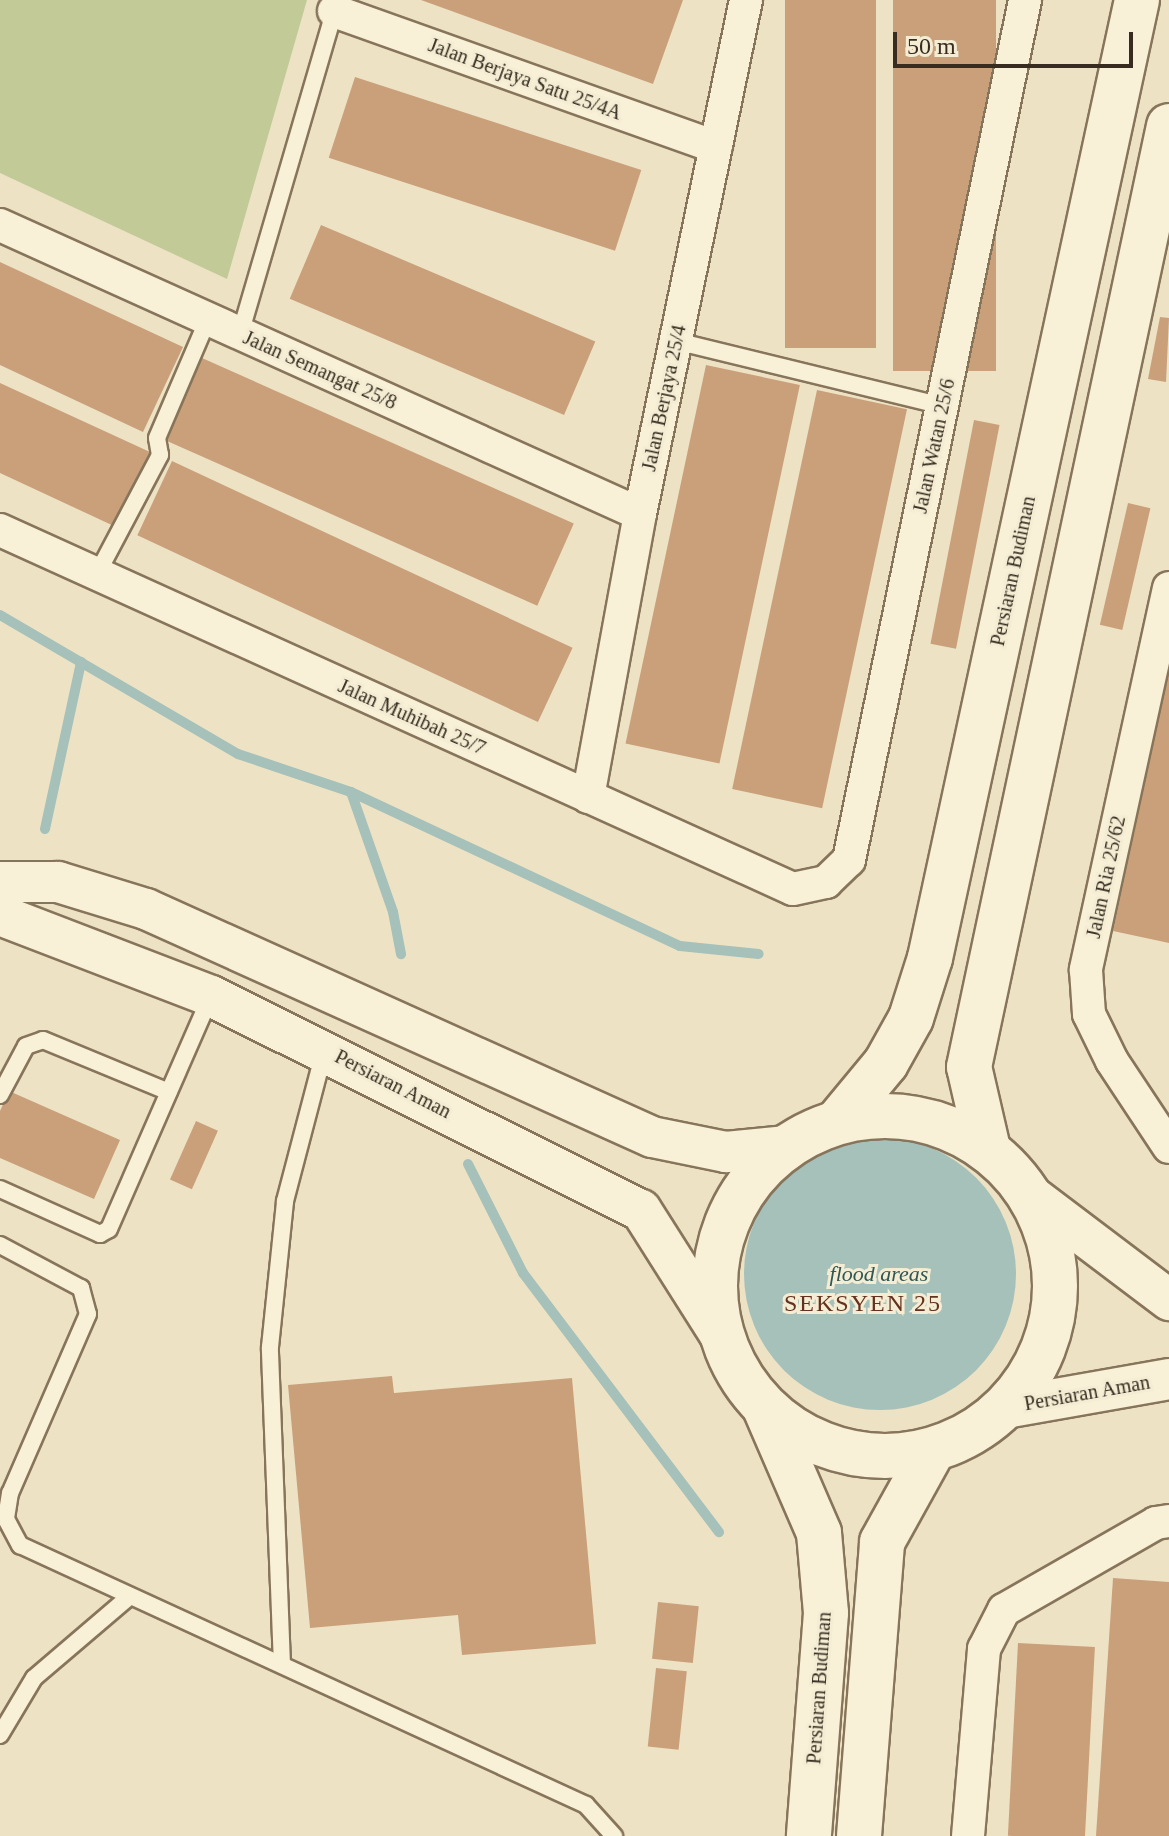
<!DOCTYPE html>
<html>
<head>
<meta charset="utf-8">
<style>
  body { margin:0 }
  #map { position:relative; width:1169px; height:1836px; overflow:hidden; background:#ede3c4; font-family:"Times New Roman",serif }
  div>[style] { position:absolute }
  .green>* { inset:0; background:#c2cb98 }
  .water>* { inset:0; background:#a6c0ba }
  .round { border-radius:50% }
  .stream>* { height:10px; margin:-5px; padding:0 5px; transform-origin:5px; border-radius:5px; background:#a6c0ba }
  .building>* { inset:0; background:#caa07b; transform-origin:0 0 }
  .roads { filter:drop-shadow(2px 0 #87755b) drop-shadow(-2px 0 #87755b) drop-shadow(0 2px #87755b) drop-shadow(0 -2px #87755b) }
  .service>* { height:16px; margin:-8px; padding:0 8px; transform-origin:8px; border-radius:8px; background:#f8f0d7 }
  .minor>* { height:32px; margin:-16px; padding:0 16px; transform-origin:16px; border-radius:16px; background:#f8f0d7 }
  .tertiary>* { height:40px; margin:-20px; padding:0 20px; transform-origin:20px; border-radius:20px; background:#f8f0d7 }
  .secondary>* { height:44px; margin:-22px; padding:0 22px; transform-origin:22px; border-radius:22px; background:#f8f0d7 }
  .secondary>.ring { margin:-22px; padding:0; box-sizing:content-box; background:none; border:44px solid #f8f0d7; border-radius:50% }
  span { translate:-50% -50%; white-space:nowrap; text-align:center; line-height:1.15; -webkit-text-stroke:6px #f4edd4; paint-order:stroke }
  .street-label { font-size:20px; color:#372c1f }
  .water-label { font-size:22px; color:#2e5756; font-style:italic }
  .quarter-label { font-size:24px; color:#63311f; letter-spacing:2px }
  .scale { position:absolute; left:893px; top:32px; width:240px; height:36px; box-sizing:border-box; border:4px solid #372c1f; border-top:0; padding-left:10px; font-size:24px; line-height:28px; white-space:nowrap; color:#372c1f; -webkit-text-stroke:6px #f4edd4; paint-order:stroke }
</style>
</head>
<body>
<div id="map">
  <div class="green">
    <i style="clip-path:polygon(0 0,307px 0,227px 279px,0 173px)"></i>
  </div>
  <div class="water">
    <i class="round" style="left:744px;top:1138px;width:272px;height:272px"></i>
  </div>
  <div class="stream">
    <i style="left:0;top:615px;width:276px;rotate:30.3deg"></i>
    <i style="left:238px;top:754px;width:119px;rotate:18.6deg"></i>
    <i style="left:351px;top:792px;width:363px;rotate:25.1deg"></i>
    <i style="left:680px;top:946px;width:79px;rotate:5.8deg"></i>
    <i style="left:351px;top:792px;width:127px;rotate:70.7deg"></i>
    <i style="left:393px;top:912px;width:43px;rotate:79.2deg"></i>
    <i style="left:45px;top:829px;width:171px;rotate:-77.8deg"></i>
    <i style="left:468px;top:1164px;width:122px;rotate:63.2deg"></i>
    <i style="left:523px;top:1273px;width:325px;rotate:52.9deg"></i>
  </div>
  <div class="building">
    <i style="clip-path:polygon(421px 0,683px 0,653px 84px)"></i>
    <i style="left:785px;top:0;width:91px;height:348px"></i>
    <i style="left:893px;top:0;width:103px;height:371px"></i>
    <i style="left:355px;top:77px;width:301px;height:85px;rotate:18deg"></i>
    <i style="left:321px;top:225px;width:298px;height:80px;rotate:23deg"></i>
    <i style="clip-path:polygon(0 262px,183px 347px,143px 432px,0 365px)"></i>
    <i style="clip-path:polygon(1160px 317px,1169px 318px,1166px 382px,1148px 379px)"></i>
    <i style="left:202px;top:358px;width:407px;height:90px;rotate:24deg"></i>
    <i style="left:706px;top:365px;width:96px;height:387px;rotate:12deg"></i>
    <i style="clip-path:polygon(0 383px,150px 452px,116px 527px,0 473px)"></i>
    <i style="left:817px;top:390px;width:92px;height:408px;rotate:12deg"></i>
    <i style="left:974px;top:420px;width:26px;height:228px;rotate:11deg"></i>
    <i style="left:172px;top:461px;width:442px;height:82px;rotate:25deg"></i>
    <i style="left:1128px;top:503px;width:23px;height:125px;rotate:13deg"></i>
    <i style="clip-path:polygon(1169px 671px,1169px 943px,1113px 931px)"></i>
    <i style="clip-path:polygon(9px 1091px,120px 1140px,94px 1199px,0 1158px,0 1111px)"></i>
    <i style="left:196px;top:1121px;width:24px;height:64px;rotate:24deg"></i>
    <i style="clip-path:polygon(392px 1376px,394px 1393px,572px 1378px,596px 1644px,462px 1655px,458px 1615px,310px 1628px,288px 1385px)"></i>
    <i style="clip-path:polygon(1113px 1578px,1169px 1582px,1169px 1836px,1096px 1836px)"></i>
    <i style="left:658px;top:1602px;width:41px;height:57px;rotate:6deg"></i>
    <i style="left:1018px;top:1643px;width:77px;height:193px;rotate:3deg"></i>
    <i style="left:656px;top:1668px;width:31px;height:79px;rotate:6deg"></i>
  </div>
  <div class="roads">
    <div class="service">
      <i style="left:240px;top:334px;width:343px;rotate:-73.7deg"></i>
      <i style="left:676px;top:341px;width:274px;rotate:13.7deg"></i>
      <i style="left:97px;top:574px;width:135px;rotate:-62.1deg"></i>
      <i style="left:160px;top:455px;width:17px;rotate:-100deg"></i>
      <i style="left:157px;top:438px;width:129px;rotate:-66.8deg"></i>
      <i style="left:0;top:1095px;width:55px;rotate:-62deg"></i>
      <i style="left:26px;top:1046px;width:18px;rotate:-19deg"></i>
      <i style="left:43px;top:1040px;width:136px;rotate:22.4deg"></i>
      <i style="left:0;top:1189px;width:110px;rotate:24.2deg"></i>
      <i style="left:100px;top:1234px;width:10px;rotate:-29deg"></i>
      <i style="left:109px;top:1229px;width:254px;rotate:-66.4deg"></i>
      <i style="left:0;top:1245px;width:92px;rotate:28deg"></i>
      <i style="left:81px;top:1288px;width:27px;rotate:75deg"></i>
      <i style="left:88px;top:1314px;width:195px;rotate:113.5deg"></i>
      <i style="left:10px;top:1493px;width:26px;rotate:99deg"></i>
      <i style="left:6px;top:1519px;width:30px;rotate:62deg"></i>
      <i style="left:20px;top:1545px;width:623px;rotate:24.67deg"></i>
      <i style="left:586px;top:1805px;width:42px;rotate:47.9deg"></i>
      <i style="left:282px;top:1665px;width:318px;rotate:-92.2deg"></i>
      <i style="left:270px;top:1347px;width:147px;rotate:-84.1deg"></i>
      <i style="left:285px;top:1201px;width:154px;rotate:-75.3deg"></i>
      <i style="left:0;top:1735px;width:66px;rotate:-59.2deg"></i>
      <i style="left:34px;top:1678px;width:125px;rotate:-40.5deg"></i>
    </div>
    <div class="minor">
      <i style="left:334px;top:11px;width:405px;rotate:19.6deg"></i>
      <i style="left:0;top:225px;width:702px;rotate:24.3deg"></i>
      <i style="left:0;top:530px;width:870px;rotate:24.36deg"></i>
      <i style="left:793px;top:889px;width:34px;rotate:-12deg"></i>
      <i style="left:826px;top:882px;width:32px;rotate:-44deg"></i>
      <i style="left:849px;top:860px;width:878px;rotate:-78.43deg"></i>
      <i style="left:1169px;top:588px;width:391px;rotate:102.3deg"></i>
      <i style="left:1086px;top:970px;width:44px;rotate:86.1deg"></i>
      <i style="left:1089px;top:1014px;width:52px;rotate:63.9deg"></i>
      <i style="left:1112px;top:1061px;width:103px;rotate:56.5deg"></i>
      <i style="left:588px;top:797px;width:288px;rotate:-79.6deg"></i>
      <i style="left:640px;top:514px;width:525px;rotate:-78.35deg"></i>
      <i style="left:968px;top:1836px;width:188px;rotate:-85.1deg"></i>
      <i style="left:984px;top:1649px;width:44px;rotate:-62.9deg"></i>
      <i style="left:1004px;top:1610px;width:175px;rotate:-29.8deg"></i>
      <i style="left:1156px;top:1523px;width:13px;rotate:-9deg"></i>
    </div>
    <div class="tertiary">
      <i style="left:0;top:882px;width:58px"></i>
      <i style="left:58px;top:882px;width:92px;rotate:17.1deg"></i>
      <i style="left:146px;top:909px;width:555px;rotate:24.26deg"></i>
      <i style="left:652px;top:1137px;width:76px;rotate:11.5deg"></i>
      <i style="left:726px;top:1152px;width:59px;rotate:-5.8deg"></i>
      <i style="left:0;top:915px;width:226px;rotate:21deg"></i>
      <i style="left:211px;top:996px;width:480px;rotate:26.5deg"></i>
      <i style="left:641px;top:1210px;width:149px;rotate:57.6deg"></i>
      <i style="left:1029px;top:1194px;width:176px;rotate:37.1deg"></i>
      <i style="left:1005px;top:1408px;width:167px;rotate:-10deg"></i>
    </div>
    <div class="secondary">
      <i class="ring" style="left:715px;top:1116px;width:296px;height:296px"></i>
      <i style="left:838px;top:1121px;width:75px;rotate:-50.4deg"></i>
      <i style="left:886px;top:1063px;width:51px;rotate:-60.9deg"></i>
      <i style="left:911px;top:1018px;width:63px;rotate:-72.4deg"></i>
      <i style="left:930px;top:958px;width:980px;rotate:-77.81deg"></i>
      <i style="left:988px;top:1149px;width:84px;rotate:-103deg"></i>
      <i style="left:969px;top:1067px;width:962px;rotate:-78deg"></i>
      <i style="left:765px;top:1408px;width:136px;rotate:66.6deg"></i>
      <i style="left:819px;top:1533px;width:80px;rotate:85deg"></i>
      <i style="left:826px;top:1613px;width:224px;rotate:94.4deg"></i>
      <i style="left:859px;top:1836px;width:295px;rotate:-85.5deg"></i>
      <i style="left:882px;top:1542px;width:105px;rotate:-61deg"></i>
    </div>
  </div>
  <div class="street-label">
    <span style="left:525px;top:79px;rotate:20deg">Jalan Berjaya Satu 25/4A</span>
    <span style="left:320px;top:370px;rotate:24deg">Jalan Semangat 25/8</span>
    <span style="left:664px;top:398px;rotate:-78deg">Jalan Berjaya 25/4</span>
    <span style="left:934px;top:446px;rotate:-78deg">Jalan Watan 25/6</span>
    <span style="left:1013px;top:571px;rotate:-78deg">Persiaran Budiman</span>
    <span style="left:412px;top:717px;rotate:24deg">Jalan Muhibah 25/7</span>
    <span style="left:1106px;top:877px;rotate:-78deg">Jalan Ria 25/62</span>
    <span style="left:393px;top:1084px;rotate:27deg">Persiaran Aman</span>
    <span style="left:1087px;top:1393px;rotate:-10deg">Persiaran Aman</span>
    <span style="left:819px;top:1688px;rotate:-86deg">Persiaran Budiman</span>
  </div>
  <div class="water-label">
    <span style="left:879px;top:1274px">flood areas</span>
  </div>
  <div class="quarter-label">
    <span style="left:863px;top:1304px">SEKSYEN 25</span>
  </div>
  <div class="scale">50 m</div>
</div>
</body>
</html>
